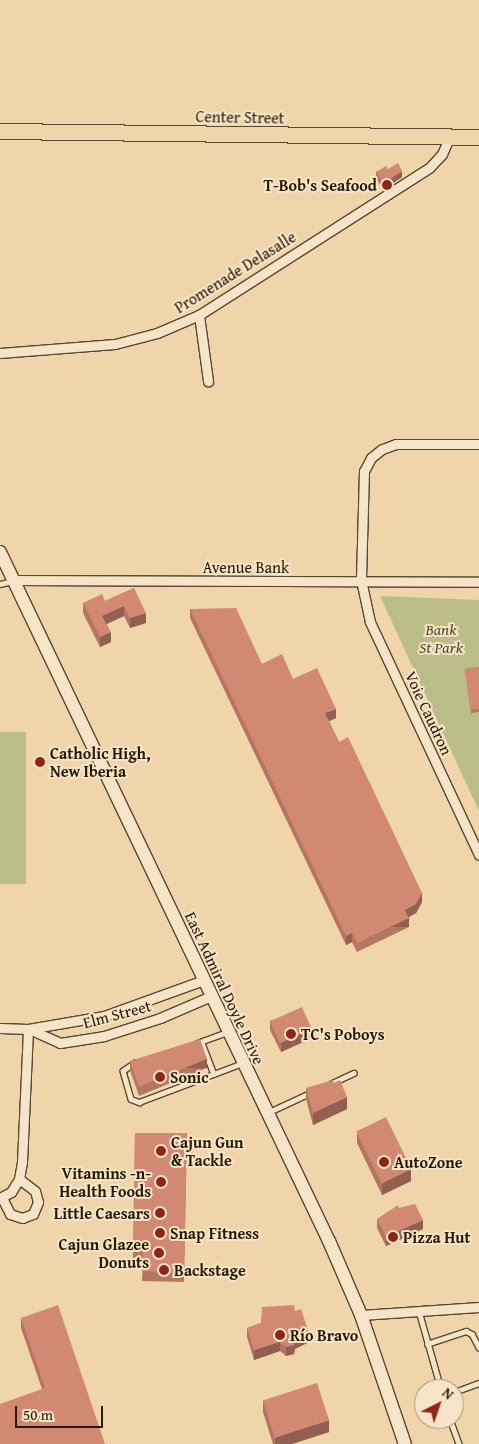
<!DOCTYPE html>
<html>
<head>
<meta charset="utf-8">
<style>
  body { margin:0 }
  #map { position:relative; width:479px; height:1444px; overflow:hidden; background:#efd5a9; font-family:"Gentium Book Plus",serif }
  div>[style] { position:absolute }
  .green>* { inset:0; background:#babd87; transform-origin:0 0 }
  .roads { filter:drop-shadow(1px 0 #59482f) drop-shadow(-1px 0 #59482f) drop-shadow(0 1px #59482f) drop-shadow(0 -1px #59482f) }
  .lane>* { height:4.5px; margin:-2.25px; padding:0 2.25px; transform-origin:2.25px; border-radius:2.25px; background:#f5e4c7 }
  .street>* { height:9px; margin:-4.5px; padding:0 4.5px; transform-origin:4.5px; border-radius:4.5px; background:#f5e4c7 }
  .secondary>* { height:12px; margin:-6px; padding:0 6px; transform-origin:6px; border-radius:6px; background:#f5e4c7 }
  .primary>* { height:15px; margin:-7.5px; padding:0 7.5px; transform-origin:7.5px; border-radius:7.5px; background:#efd5a9 }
  .wall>* { inset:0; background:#b47663 }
  .shaded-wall>* { inset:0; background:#926050; transform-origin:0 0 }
  .building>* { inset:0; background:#d18973; transform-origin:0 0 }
  .dots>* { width:14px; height:14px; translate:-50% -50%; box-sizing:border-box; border:2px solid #f5e4c7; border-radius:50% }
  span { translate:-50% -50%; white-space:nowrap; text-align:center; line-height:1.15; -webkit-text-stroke:4px #f5e4c7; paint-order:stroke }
  .street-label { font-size:16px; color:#271906 }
  .poi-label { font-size:16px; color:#271906; font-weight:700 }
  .right { translate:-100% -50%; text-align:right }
  .left { translate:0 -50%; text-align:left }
  .park-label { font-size:16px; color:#534a2d; font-style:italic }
  .north { position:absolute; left:414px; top:1379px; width:50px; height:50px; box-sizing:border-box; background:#f5e4c7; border:1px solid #a3937a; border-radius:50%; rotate:41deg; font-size:14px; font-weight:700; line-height:20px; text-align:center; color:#271906 }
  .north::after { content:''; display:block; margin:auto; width:18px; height:22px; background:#8f2418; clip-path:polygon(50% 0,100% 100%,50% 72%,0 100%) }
  .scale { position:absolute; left:15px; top:1406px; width:88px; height:22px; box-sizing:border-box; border:2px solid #271906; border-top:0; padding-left:6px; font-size:15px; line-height:18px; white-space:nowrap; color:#271906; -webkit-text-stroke:4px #f5e4c7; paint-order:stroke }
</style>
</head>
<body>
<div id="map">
  <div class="green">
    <i style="clip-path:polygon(380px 596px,479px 600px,479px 811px)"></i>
    <i style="left:0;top:732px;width:26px;height:152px"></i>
  </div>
  <div class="roads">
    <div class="lane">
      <i style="left:0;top:584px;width:12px;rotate:-14deg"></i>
      <i style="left:197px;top:1043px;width:32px;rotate:-20deg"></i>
      <i style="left:202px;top:1043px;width:33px;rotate:69deg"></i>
      <i style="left:135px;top:1063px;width:14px;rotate:146deg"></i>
      <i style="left:123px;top:1071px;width:29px;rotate:74deg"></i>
      <i style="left:131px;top:1099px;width:9px;rotate:21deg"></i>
      <i style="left:139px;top:1102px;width:111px;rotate:-20.6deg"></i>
      <i style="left:330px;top:1084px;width:26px;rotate:-25deg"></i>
      <i style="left:269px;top:1112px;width:47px;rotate:-24.9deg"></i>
      <i style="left:419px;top:1311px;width:81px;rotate:74.2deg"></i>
      <i style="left:427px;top:1344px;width:41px;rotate:-18.4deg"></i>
      <i style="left:466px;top:1331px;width:7px;rotate:27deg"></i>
      <i style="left:472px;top:1334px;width:15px;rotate:62deg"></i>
      <i style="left:454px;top:1392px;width:27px;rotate:-20deg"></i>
      <i style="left:450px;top:1419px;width:27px;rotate:70deg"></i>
    </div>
    <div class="street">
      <i style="left:199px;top:315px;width:67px;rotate:82.2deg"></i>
      <i style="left:0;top:353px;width:115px;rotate:-4.5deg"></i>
      <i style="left:115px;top:344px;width:43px;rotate:-14.7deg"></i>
      <i style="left:157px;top:333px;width:46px;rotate:-23.2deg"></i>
      <i style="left:199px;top:315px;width:274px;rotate:-32.6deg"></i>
      <i style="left:430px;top:167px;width:18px;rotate:-47deg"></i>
      <i style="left:442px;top:154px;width:20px;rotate:-66deg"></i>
      <i style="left:479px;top:444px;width:83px;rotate:180deg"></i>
      <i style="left:396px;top:444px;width:15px;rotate:160deg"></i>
      <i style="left:382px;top:449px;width:14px;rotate:141deg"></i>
      <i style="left:371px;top:458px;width:15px;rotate:118deg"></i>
      <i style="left:364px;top:471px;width:109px;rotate:91.6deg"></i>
      <i style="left:361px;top:580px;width:43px;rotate:77.9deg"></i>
      <i style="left:370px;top:622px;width:257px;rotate:64.9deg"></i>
      <i style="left:13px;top:580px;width:466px;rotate:0.2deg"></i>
      <i style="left:0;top:1028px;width:28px;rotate:2deg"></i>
      <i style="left:28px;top:1029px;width:77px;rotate:-9.7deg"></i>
      <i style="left:104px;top:1016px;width:106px;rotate:-19.8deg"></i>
      <i style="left:29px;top:1029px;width:34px;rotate:24deg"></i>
      <i style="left:60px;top:1043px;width:45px;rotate:-9deg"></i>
      <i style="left:104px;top:1036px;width:59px;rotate:-17.8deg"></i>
      <i style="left:160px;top:1018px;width:56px;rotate:-23.3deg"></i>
      <i style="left:0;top:1198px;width:13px;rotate:-29deg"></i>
      <i style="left:11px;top:1192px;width:15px;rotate:-58deg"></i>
      <i style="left:19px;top:1179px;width:17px;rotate:-80deg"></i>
      <i style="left:22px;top:1162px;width:133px;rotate:-87.4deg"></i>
      <i style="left:2px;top:1198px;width:18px;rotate:63deg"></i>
      <i style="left:10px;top:1214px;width:13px;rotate:18deg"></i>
      <i style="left:22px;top:1218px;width:12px;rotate:-20deg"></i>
      <i style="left:33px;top:1214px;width:13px;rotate:-67deg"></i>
      <i style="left:38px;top:1202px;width:11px;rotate:-105deg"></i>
      <i style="left:35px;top:1191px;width:20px;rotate:-143deg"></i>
      <i style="left:361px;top:1315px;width:118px;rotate:-3.9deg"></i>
    </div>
    <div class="secondary">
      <i style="left:0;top:552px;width:764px;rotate:64.48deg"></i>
      <i style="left:329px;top:1241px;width:81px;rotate:66.6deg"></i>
      <i style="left:361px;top:1315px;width:136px;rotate:71.2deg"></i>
    </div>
    <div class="primary">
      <i style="left:0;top:131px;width:479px;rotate:0.7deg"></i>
    </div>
  </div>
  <div class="wall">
    <i style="clip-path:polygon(388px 169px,402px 177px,383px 190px,376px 178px,376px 172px)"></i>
    <i style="clip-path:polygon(134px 588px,146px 623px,130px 628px,124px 616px,107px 624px,111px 642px,100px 647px,83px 613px,83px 603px,105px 601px)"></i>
    <i style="clip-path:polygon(190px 609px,262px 664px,293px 679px,336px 718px,329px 721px,339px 742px,422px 902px,416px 913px,409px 917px,409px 927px,357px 952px,352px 942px,346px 945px,190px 618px)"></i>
    <i style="clip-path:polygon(479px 667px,479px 712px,471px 713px,465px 669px)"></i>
    <i style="clip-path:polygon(270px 1020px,312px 1038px,281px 1052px,270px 1030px)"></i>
    <i style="clip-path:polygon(130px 1061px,207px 1068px,139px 1096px,130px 1070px)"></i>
    <i style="clip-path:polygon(306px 1088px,347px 1109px,313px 1125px,306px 1099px)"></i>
    <i style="clip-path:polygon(357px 1132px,411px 1181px,382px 1195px,357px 1143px)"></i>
    <i style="clip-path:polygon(135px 1133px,187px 1133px,184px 1282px,142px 1281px,143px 1259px,133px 1259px)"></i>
    <i style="clip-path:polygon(399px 1208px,423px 1229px,386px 1246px,377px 1228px,377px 1219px)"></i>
    <i style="clip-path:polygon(295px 1311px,309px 1342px,295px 1349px,294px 1354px,286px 1356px,280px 1351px,254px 1360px,247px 1337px,247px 1328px)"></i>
    <i style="clip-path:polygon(21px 1318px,105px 1444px,42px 1389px,21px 1328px)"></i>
    <i style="clip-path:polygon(263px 1400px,329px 1432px,292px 1444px,273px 1444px,263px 1412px)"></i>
  </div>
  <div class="shaded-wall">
    <i style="clip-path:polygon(402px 171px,402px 177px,383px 190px,383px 184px)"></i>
    <i style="clip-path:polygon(124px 606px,124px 616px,102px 626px,102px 616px)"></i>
    <i style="clip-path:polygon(146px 613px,146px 623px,130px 628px,130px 618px)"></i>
    <i style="clip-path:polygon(111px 632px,111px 642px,100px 647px,100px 637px)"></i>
    <i style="clip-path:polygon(336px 709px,336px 718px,325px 723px,325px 713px)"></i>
    <i style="clip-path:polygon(422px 893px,422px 902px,416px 913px,405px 919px,405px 910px)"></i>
    <i style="left:409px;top:918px;width:9px;height:58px;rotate:90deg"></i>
    <i style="clip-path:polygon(352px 933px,352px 942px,346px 945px,346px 936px)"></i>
    <i style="clip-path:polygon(312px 1029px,312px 1038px,281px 1052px,281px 1043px)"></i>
    <i style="left:207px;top:1059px;width:9px;height:74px;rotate:90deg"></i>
    <i style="clip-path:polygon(347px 1097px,347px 1109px,313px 1125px,313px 1113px)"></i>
    <i style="clip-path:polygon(411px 1169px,411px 1181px,382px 1195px,382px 1183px)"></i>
    <i style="clip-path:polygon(423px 1220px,423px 1229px,386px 1246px,386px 1237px)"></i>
    <i style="clip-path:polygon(309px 1333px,309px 1342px,295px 1349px,294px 1354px,286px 1356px,286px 1347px,295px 1340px)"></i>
    <i style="clip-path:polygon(280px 1342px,280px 1351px,254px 1360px,254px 1350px)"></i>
    <i style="clip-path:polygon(329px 1420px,329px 1432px,292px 1444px,275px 1444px,275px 1438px)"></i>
  </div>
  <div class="building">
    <i style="clip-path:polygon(398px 163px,402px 171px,383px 184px,376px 172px,386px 166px,388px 169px)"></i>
    <i style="clip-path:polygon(134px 588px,146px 613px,130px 618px,124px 606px,102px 616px,111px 632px,100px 637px,83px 603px,102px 594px,105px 601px)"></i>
    <i style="clip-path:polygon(236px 608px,262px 664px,282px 654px,293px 679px,317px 668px,336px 709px,325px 713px,339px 742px,348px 737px,422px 893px,416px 904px,405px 910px,409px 918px,357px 943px,352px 933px,346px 936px,190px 609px)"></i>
    <i style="clip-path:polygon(479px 667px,479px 709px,471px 710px,465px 669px)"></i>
    <i style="left:302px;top:1007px;width:24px;height:35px;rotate:66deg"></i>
    <i style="clip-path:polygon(200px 1039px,207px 1059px,139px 1087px,130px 1061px)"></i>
    <i style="clip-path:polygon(333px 1080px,334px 1083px,340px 1080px,347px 1097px,313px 1113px,306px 1088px)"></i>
    <i style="left:386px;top:1117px;width:58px;height:33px;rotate:64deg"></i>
    <i style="clip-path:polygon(135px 1133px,187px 1133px,184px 1273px,142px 1271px,143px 1250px,133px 1250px)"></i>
    <i style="clip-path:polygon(415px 1204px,423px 1220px,386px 1237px,377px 1219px,398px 1205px,399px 1208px)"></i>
    <i style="clip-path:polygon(58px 1305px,105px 1444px,0 1444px,0 1404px,45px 1388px,21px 1318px)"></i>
    <i style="clip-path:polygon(294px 1305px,295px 1311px,301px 1309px,309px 1333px,295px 1340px,294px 1345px,286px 1347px,280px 1342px,254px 1350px,247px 1328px,261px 1323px,262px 1307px)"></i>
    <i style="left:317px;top:1383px;width:39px;height:57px;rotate:72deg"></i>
  </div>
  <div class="dots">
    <i style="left:387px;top:185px;background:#8f2418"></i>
    <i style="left:40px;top:762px;background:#8f2418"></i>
    <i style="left:291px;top:1034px;background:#8f2418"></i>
    <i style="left:160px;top:1077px;background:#8f2418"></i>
    <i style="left:161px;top:1151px;background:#8f2418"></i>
    <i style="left:384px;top:1162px;background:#8f2418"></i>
    <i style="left:161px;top:1182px;background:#8f2418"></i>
    <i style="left:160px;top:1213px;background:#8f2418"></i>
    <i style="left:160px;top:1233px;background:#8f2418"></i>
    <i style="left:393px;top:1237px;background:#8f2418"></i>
    <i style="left:159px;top:1253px;background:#8f2418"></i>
    <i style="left:164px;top:1270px;background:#8f2418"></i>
    <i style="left:280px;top:1335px;background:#8f2418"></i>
  </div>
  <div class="street-label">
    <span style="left:240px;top:117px;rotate:1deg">Center Street</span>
    <span style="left:235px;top:272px;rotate:-32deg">Promenade Delasalle</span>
    <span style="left:246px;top:567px">Avenue Bank</span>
    <span style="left:429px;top:713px;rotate:65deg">Voie Caudron</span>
    <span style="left:225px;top:988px;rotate:65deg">East Admiral Doyle Drive</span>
    <span style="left:117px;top:1014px;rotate:-15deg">Elm Street</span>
  </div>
  <div class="poi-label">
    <span class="right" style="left:377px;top:185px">T-Bob's Seafood</span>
    <span class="left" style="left:50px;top:762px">Catholic High,<br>New Iberia</span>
    <span class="left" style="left:301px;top:1034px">TC's Poboys</span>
    <span class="left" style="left:170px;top:1077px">Sonic</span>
    <span class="left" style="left:171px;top:1151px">Cajun Gun<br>&amp; Tackle</span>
    <span class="left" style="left:394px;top:1162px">AutoZone</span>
    <span class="right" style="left:151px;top:1182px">Vitamins -n-<br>Health Foods</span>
    <span class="right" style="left:150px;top:1213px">Little Caesars</span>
    <span class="left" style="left:170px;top:1233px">Snap Fitness</span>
    <span class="left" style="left:403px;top:1237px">Pizza Hut</span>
    <span class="right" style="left:149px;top:1253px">Cajun Glazee<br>Donuts</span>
    <span class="left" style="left:174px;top:1270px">Backstage</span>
    <span class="left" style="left:290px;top:1335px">Río Bravo</span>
  </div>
  <div class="park-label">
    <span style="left:441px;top:638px">Bank<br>St Park</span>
  </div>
  <div class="north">N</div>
  <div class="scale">50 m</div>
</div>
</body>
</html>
